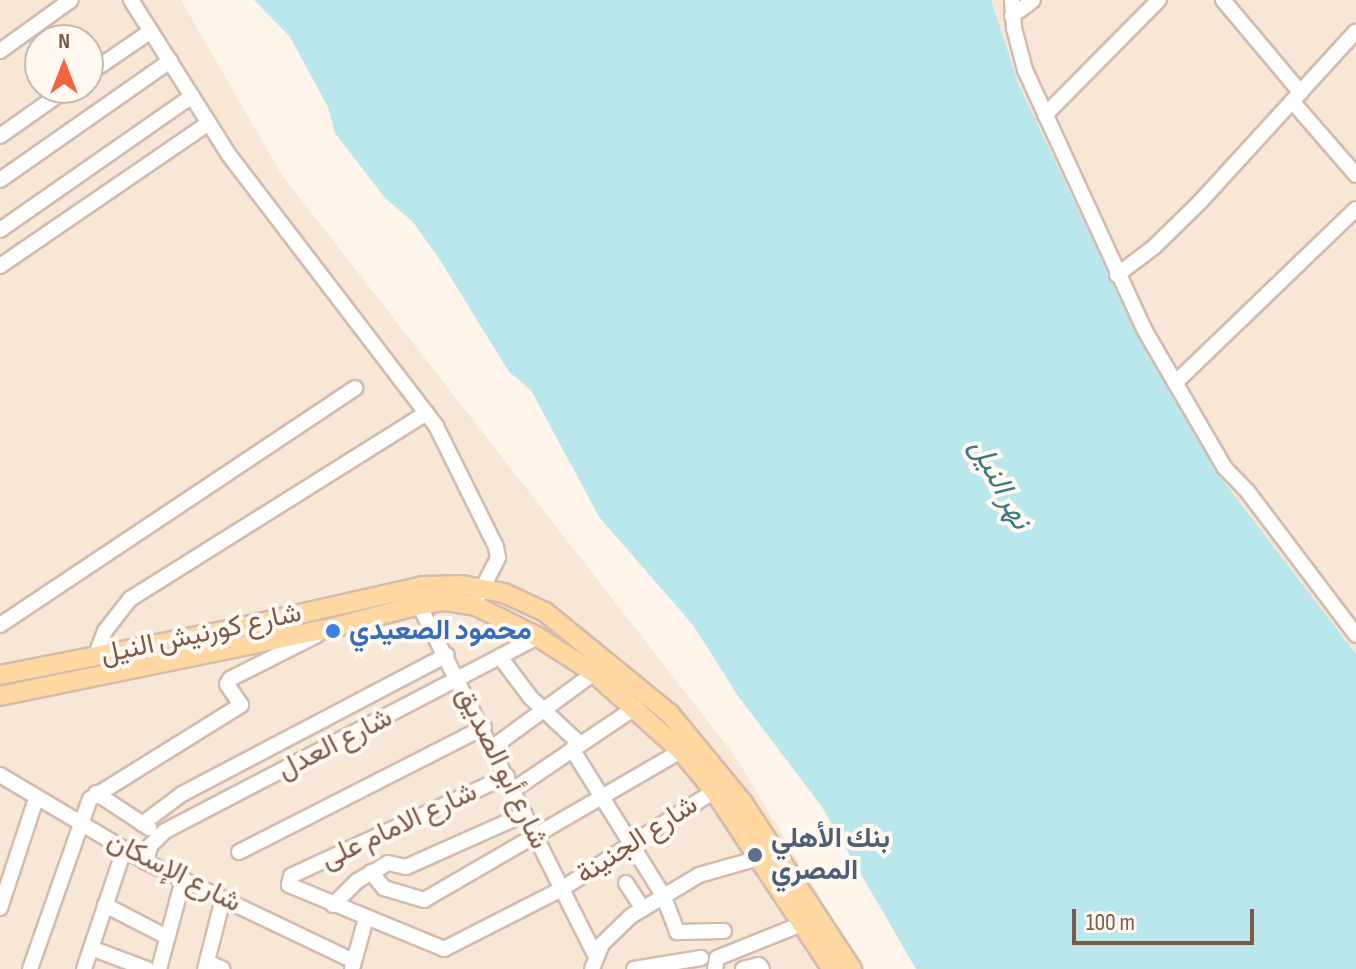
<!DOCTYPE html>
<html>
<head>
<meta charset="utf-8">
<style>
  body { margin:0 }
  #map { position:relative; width:1356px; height:969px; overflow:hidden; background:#fff5ea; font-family:"Sofia Sans Condensed",Vazirmatn,sans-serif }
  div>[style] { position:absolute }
  .residential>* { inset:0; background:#f7e7d7 }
  .water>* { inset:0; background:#bae7ec }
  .roads { filter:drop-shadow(2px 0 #d3bcad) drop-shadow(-2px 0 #d3bcad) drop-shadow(0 2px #d3bcad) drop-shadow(0 -2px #d3bcad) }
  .minor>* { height:14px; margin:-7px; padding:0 7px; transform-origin:7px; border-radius:7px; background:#fff }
  .major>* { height:18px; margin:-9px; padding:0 9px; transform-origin:9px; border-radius:9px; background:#ffd7a0 }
  .dots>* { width:22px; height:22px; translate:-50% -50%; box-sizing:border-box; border:4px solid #fff9f2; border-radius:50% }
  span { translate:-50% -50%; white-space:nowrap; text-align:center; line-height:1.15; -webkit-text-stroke:8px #fff9f2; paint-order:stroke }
  .shop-label { font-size:28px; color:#366cbe; font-weight:700 }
  .left { translate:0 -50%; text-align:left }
  .street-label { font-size:28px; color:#7e5948 }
  .service-label { font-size:28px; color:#4e5e75; font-weight:700 }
  .water-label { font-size:30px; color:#3a7b84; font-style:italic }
  .north { position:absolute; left:24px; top:24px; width:80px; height:80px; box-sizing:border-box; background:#fff9f2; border:2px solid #cbb9ae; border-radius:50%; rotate:0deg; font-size:22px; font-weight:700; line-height:32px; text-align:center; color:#7e5948 }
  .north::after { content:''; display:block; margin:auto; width:28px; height:36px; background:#f56242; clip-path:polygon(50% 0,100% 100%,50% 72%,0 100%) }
  .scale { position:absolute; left:1072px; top:909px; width:182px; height:36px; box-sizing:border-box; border:4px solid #7e5948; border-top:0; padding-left:10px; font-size:24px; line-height:28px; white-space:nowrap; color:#7e5948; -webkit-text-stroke:6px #fff9f2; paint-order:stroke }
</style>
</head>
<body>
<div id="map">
  <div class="residential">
    <i style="clip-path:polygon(evenodd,0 0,181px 0,282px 175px,735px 756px,863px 969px,0 969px,0 0,40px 40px,88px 40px,88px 88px,40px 88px,40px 40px)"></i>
    <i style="clip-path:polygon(981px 0,1356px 0,1356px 668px,1170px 423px)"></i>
  </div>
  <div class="water">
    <i style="clip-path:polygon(254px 0,991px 0,1019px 85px,1139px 338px,1220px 477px,1356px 654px,1356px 969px,916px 969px,822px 807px,738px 696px,693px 625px,599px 517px,531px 390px,509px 372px,440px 260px,413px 222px,385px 198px,335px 133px,328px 107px,290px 37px)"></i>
  </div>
  <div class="roads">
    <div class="minor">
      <i style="left:131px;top:0;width:183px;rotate:57.7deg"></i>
      <i style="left:229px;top:155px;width:341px;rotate:52.6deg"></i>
      <i style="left:436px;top:426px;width:135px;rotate:63.6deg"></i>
      <i style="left:496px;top:547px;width:11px;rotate:80deg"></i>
      <i style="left:498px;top:558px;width:42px;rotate:117.2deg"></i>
      <i style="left:1012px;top:0;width:28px;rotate:86deg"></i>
      <i style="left:1014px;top:28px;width:43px;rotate:75.3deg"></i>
      <i style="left:1025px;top:70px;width:285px;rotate:65.3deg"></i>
      <i style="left:1144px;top:329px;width:161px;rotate:59.8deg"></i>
      <i style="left:1225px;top:468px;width:33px;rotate:46deg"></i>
      <i style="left:1248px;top:492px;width:179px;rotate:52.9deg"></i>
      <i style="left:1223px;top:0;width:121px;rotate:50deg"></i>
      <i style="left:1012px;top:16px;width:26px;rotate:-37deg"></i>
      <i style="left:0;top:51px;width:87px;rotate:-35.7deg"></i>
      <i style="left:88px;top:74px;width:76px;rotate:-34.3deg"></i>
      <i style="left:1292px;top:101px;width:98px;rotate:49.1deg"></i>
      <i style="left:1045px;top:115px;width:162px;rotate:-45.3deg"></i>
      <i style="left:0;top:136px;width:83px;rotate:-35.2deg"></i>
      <i style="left:0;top:180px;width:208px;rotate:-35deg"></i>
      <i style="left:0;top:230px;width:234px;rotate:-34.9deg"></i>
      <i style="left:0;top:266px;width:253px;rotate:-34.4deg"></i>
      <i style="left:1117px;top:275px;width:46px;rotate:-37.1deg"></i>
      <i style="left:1154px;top:247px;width:64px;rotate:-44.4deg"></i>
      <i style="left:1200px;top:202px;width:231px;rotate:-47.6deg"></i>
      <i style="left:1175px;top:383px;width:251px;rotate:-43.9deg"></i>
      <i style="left:419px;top:605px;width:392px;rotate:63.3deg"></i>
      <i style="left:0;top:625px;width:427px;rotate:-33.7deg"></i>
      <i style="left:95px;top:657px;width:28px;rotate:-69deg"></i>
      <i style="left:105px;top:631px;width:41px;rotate:-52deg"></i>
      <i style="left:130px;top:599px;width:350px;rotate:-32.1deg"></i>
      <i style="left:500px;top:657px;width:51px;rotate:52.9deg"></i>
      <i style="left:531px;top:698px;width:67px;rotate:43.2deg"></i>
      <i style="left:493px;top:747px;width:125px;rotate:-36.2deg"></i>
      <i style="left:572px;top:749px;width:172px;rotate:58.1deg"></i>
      <i style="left:663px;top:895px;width:40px;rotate:69deg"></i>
      <i style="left:677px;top:932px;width:47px;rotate:-1.2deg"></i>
      <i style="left:0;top:775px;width:170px;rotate:30.8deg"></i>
      <i style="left:146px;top:862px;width:230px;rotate:25.5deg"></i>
      <i style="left:507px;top:776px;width:238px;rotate:155.2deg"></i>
      <i style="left:291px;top:876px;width:9px;rotate:103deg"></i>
      <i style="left:289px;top:885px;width:168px;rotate:22.4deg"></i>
      <i style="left:444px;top:949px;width:130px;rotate:-27deg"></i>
      <i style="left:560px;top:890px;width:183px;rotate:-32.7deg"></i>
      <i style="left:513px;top:790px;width:148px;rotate:-34deg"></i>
      <i style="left:96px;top:793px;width:64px;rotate:33.4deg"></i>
      <i style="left:142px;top:824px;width:50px;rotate:-36.9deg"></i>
      <i style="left:182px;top:794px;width:299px;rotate:-27.7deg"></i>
      <i style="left:239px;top:852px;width:275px;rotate:-27deg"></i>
      <i style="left:146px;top:862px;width:16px;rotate:-76deg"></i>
      <i style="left:150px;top:846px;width:21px;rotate:-45deg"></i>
      <i style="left:165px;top:831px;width:420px;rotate:-27.5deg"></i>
      <i style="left:371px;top:872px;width:21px;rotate:51deg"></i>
      <i style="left:384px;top:888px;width:42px;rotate:16.7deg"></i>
      <i style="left:424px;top:900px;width:297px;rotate:-30.1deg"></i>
      <i style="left:626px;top:883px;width:31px;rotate:57deg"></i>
      <i style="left:105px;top:905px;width:70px;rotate:27.3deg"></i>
      <i style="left:333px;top:905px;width:34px;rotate:-45deg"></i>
      <i style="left:357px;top:881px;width:36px;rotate:-30deg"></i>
      <i style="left:388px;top:863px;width:18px;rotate:13deg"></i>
      <i style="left:406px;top:867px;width:130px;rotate:-24deg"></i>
      <i style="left:0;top:908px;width:115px;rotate:-71.7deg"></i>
      <i style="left:91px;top:948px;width:60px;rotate:20.6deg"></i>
      <i style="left:207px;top:962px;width:17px;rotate:24deg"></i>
      <i style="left:30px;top:969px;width:180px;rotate:-70.6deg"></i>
      <i style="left:90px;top:799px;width:178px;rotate:-31.9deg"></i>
      <i style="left:241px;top:705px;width:25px;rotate:-124deg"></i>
      <i style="left:227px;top:684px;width:6px;rotate:-59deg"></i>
      <i style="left:230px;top:679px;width:97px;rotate:-26.8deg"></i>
      <i style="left:84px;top:969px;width:126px;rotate:-71.4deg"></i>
      <i style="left:159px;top:969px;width:92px;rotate:-74.9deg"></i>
      <i style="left:205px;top:969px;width:72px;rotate:-75.6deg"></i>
      <i style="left:352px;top:969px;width:53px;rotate:-74.6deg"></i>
      <i style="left:592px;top:969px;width:27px;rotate:-68deg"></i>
      <i style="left:602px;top:944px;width:40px;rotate:-44deg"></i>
      <i style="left:631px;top:916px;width:79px;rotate:-31.1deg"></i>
      <i style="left:699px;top:875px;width:62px;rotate:-15.8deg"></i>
      <i style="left:634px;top:969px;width:68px;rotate:-9.3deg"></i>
      <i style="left:715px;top:969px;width:11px;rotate:-80deg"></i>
      <i style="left:717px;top:958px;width:92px;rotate:-21.8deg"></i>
      <i style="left:743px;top:969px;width:16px;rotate:-14deg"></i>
      <i style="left:759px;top:965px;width:5px;rotate:53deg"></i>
    </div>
    <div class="major">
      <i style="left:0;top:675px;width:242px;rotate:-11.2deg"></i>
      <i style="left:237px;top:628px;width:191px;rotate:-12.7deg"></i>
      <i style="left:423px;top:586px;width:39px;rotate:-1deg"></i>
      <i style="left:462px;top:585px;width:43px;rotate:10.8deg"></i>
      <i style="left:504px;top:593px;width:45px;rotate:24.9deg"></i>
      <i style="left:545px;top:612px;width:161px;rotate:39.2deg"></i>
      <i style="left:670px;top:714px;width:115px;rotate:50.6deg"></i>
      <i style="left:743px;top:803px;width:199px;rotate:56.7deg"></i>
      <i style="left:0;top:696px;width:342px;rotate:-11.6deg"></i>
      <i style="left:335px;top:627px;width:87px;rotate:-14.7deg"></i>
      <i style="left:419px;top:605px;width:26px;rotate:-9deg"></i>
      <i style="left:445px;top:601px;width:31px;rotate:9deg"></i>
      <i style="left:476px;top:606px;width:69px;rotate:26.6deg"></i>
      <i style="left:538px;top:637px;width:67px;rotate:32.7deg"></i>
      <i style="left:594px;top:673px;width:117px;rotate:41.9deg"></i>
      <i style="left:681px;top:751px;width:52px;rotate:50.5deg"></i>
      <i style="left:714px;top:791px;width:214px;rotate:56.5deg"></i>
    </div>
  </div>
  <div class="dots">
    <i style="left:333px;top:631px;background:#3f7fe0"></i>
    <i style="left:755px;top:855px;background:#5c6f8a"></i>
  </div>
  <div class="shop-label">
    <span class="left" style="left:349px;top:631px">محمود الصعيدي</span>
  </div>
  <div class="street-label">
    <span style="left:201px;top:634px;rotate:-12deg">شارع كورنيش النيل</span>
    <span style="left:335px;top:744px;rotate:-27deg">شارع العدل</span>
    <span style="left:502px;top:768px;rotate:64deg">شارع أبو الصديق</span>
    <span style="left:399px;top:826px;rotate:-25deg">شارع الامام على</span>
    <span style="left:637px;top:840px;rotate:-33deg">شارع الجنينة</span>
    <span style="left:174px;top:872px;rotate:27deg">شارع الإسكان</span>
  </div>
  <div class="service-label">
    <span class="left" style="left:771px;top:855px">بنك الأهلي<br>المصري</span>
  </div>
  <div class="water-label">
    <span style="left:1000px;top:484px;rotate:62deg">نهر النيل</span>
  </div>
  <div class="north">N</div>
  <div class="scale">100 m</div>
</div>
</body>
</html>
